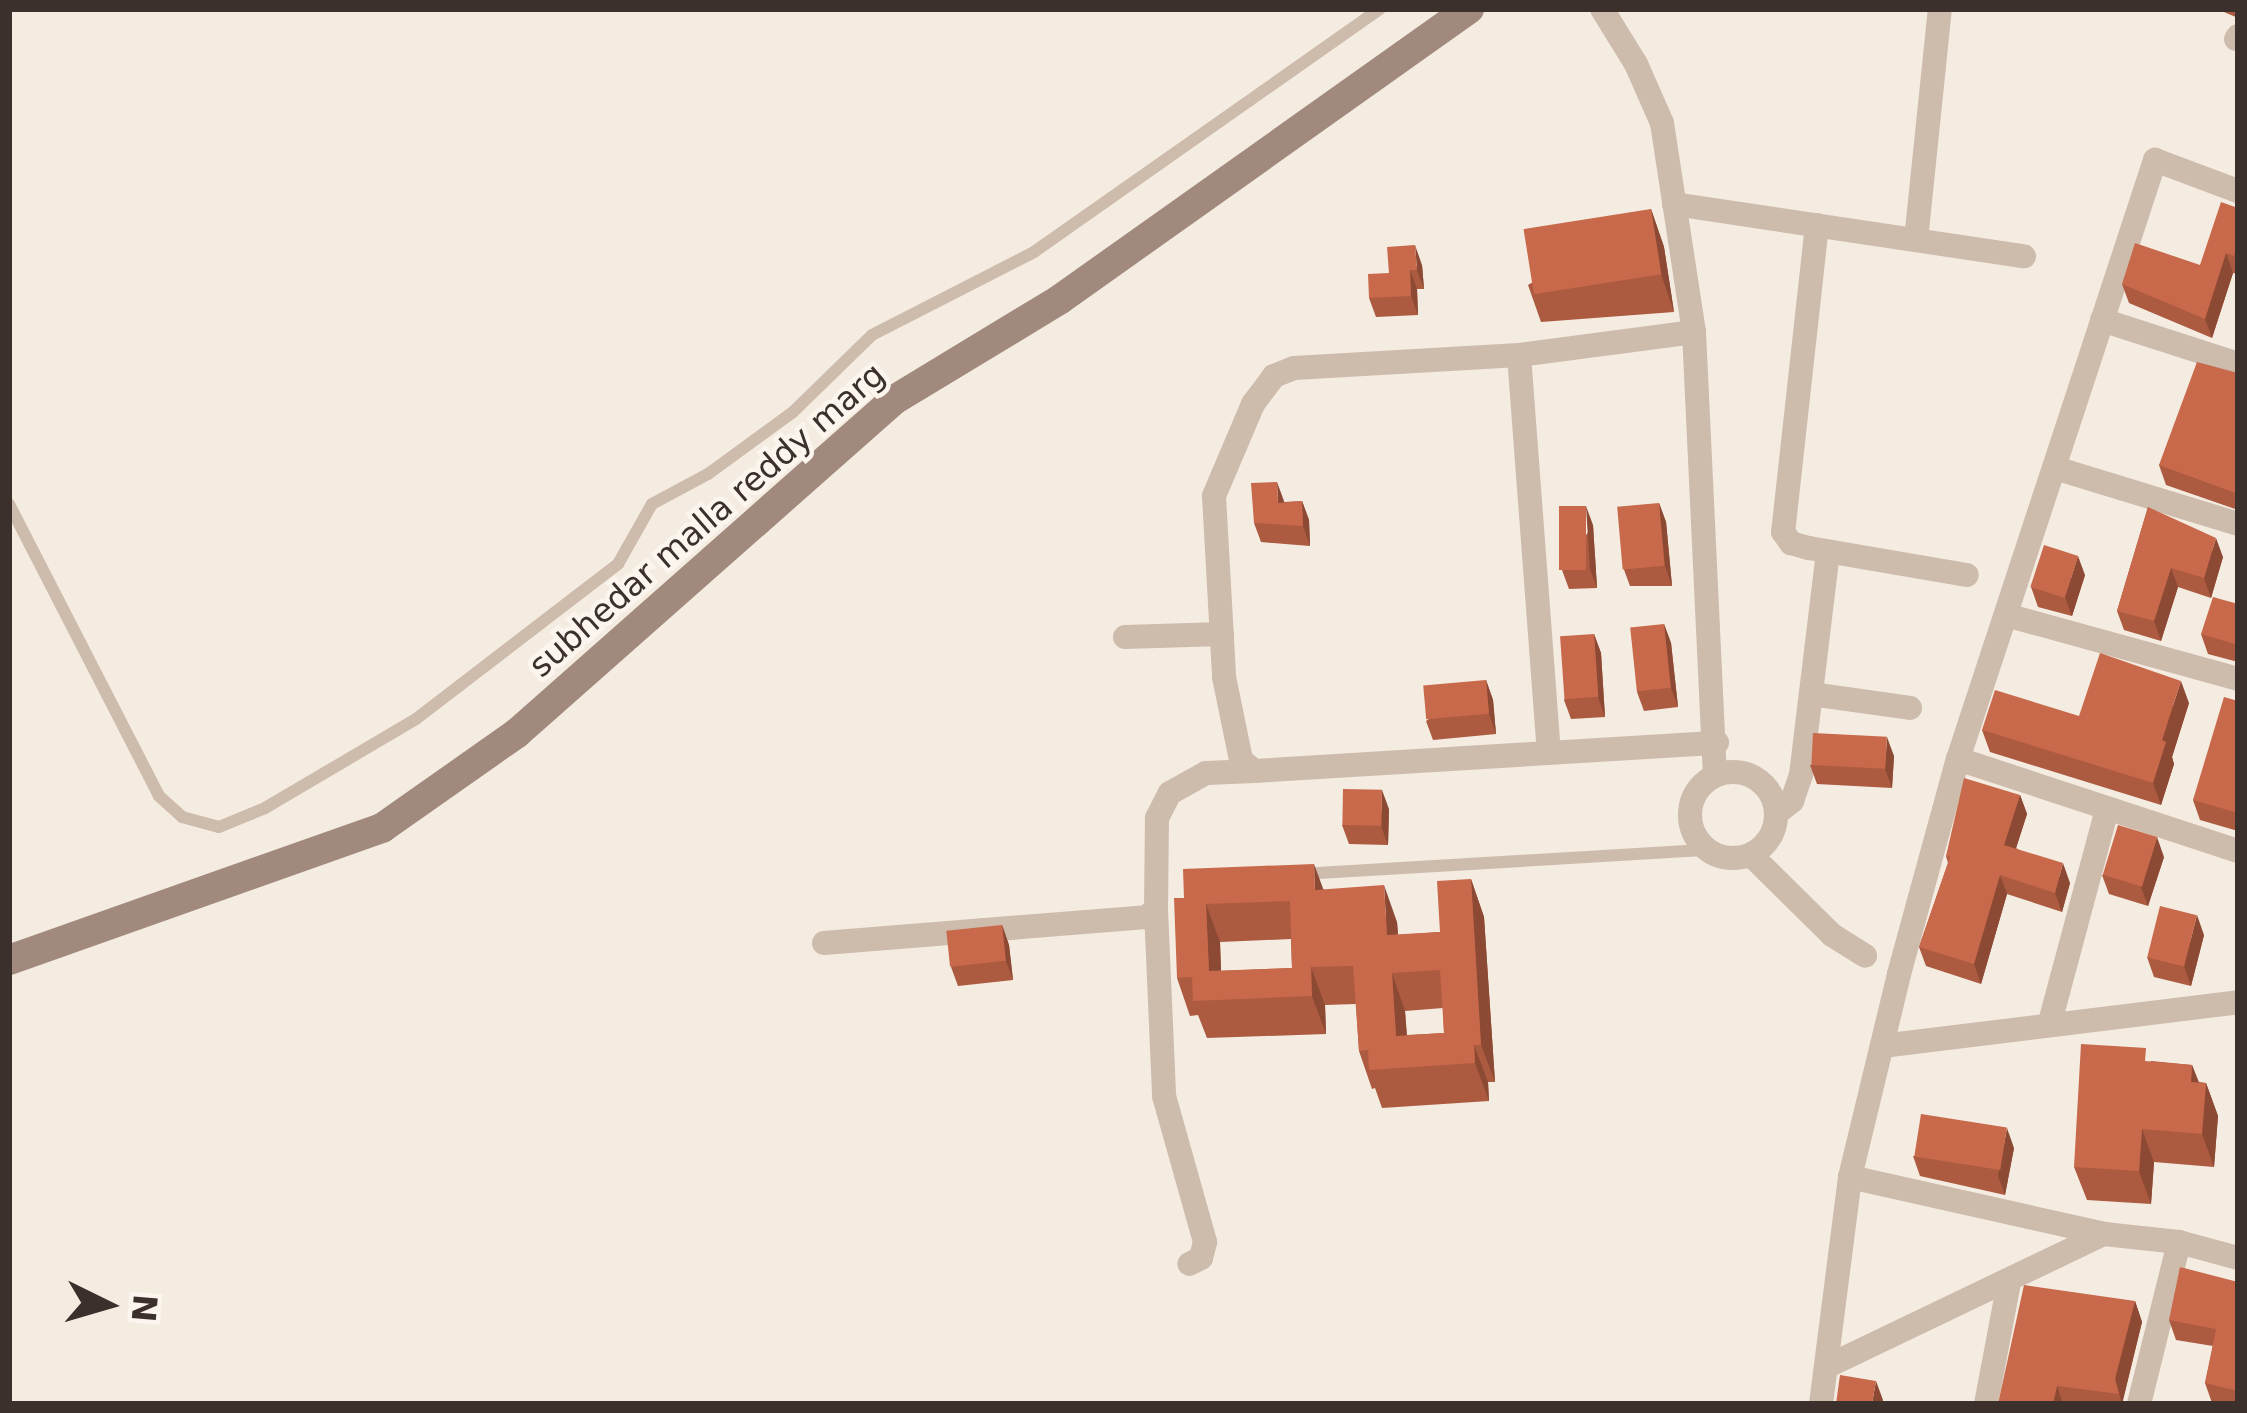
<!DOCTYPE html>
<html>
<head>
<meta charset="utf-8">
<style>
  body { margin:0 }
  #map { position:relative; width:2247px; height:1413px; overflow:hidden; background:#f4ebe1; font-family:"DejaVu Sans",sans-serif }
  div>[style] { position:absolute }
  .service>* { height:12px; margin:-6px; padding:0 6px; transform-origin:6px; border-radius:6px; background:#cdbbac }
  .minor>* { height:24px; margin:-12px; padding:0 12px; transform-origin:12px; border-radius:12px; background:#cdbbac }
  .minor>.ring { margin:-12px; padding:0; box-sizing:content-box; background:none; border:24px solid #cdbbac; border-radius:50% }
  .secondary>* { height:30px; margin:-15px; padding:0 15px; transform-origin:15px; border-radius:15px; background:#a18a7d }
  .wall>* { inset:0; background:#ac5a40 }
  .shaded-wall>* { inset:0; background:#8c4a34 }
  .building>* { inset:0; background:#c8694b; transform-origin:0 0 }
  span { translate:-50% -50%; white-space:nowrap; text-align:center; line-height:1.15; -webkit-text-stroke:9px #fbf5ee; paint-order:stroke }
  .street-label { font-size:33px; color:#3b302b }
  .frame { position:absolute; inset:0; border:12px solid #3b302b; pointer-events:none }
  .north { position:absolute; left:48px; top:1245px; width:120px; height:120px; -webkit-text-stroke:9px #fbf5ee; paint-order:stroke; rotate:95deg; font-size:33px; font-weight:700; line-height:48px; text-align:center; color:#3b302b }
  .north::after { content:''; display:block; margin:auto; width:42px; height:54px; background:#3b302b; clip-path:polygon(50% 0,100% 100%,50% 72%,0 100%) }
</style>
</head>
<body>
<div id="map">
  <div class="service">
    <i style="left:9px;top:504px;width:328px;rotate:62.8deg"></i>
    <i style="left:159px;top:796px;width:31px;rotate:42deg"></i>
    <i style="left:182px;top:817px;width:38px;rotate:15deg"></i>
    <i style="left:219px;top:827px;width:50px;rotate:-22.4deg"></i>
    <i style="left:265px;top:808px;width:175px;rotate:-30.5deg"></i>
    <i style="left:416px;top:719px;width:255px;rotate:-37.5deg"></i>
    <i style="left:618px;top:564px;width:69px;rotate:-60.5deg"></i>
    <i style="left:652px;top:504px;width:64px;rotate:-28.2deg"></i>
    <i style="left:708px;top:474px;width:105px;rotate:-36.1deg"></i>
    <i style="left:793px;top:412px;width:110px;rotate:-44.3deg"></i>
    <i style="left:872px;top:335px;width:182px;rotate:-27.1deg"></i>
    <i style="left:1034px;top:252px;width:423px;rotate:-35.1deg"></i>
    <i style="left:1301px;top:874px;width:407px;rotate:-3.4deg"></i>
  </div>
  <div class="minor">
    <i style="left:1602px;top:9px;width:65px;rotate:58.3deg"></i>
    <i style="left:1636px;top:64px;width:64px;rotate:66.2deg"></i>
    <i style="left:1662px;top:123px;width:211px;rotate:81.3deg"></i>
    <i style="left:1694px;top:332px;width:443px;rotate:87.3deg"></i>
    <i style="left:2236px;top:39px;width:4px;rotate:-56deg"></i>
    <i style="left:1674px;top:204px;width:354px;rotate:8.5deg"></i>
    <i style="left:1817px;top:225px;width:309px;rotate:96.3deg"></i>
    <i style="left:1783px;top:532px;width:14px;rotate:54deg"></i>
    <i style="left:1791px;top:543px;width:19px;rotate:16deg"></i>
    <i style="left:1809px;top:548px;width:160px;rotate:9.7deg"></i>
    <i style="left:1916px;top:240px;width:232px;rotate:-84.1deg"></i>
    <i style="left:2102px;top:320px;width:143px;rotate:17.9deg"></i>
    <i style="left:1694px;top:332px;width:177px;rotate:172.5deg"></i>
    <i style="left:1519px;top:355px;width:225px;rotate:176.7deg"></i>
    <i style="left:1294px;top:368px;width:22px;rotate:158deg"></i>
    <i style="left:1274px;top:376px;width:35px;rotate:127deg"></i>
    <i style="left:1253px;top:404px;width:100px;rotate:113deg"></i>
    <i style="left:1214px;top:496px;width:181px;rotate:86.8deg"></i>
    <i style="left:1224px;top:677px;width:85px;rotate:78.4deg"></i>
    <i style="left:1241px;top:760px;width:17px;rotate:40deg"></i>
    <i style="left:1254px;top:771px;width:464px;rotate:-3.5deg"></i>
    <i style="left:1519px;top:355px;width:399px;rotate:85.7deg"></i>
    <i style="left:2055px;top:468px;width:191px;rotate:17deg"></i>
    <i style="left:2006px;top:615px;width:241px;rotate:15.4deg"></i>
    <i style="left:1125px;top:637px;width:97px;rotate:-1.8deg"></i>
    <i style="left:1811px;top:694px;width:100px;rotate:8deg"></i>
    <i style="left:1958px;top:759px;width:295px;rotate:18.2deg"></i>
    <i class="ring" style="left:1690px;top:772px;width:62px;height:62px"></i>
    <i style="left:1776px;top:814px;width:21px;rotate:-39deg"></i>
    <i style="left:1792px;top:801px;width:28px;rotate:-71deg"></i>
    <i style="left:1801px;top:775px;width:225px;rotate:-83.1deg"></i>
    <i style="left:1751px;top:855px;width:114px;rotate:44.6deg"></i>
    <i style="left:1832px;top:935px;width:39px;rotate:32deg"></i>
    <i style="left:1156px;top:910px;width:186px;rotate:87.5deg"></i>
    <i style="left:1164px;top:1096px;width:152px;rotate:74.3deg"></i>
    <i style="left:1205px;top:1242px;width:16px;rotate:104deg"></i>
    <i style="left:1201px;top:1258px;width:13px;rotate:153deg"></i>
    <i style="left:824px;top:943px;width:323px;rotate:-4.6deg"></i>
    <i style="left:1146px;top:917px;width:12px;rotate:-35deg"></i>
    <i style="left:1156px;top:910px;width:92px;rotate:-89.4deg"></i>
    <i style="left:1157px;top:818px;width:28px;rotate:-63deg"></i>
    <i style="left:1170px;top:793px;width:41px;rotate:-29.1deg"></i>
    <i style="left:1206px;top:773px;width:48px;rotate:-2.4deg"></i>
    <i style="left:2050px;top:1022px;width:220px;rotate:-75deg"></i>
    <i style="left:1882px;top:1046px;width:359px;rotate:-7deg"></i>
    <i style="left:1850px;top:1177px;width:260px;rotate:12.6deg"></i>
    <i style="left:1828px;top:1366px;width:306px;rotate:-25.6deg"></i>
    <i style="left:2104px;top:1234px;width:75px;rotate:6.1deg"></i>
    <i style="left:2179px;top:1242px;width:61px;rotate:15.2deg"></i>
    <i style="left:1821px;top:1404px;width:229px;rotate:-82.7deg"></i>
    <i style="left:1850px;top:1177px;width:209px;rotate:-76.4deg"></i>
    <i style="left:1899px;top:974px;width:223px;rotate:-74.7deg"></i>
    <i style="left:1958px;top:759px;width:631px;rotate:-71.79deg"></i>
    <i style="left:2155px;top:160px;width:89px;rotate:20.5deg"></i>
    <i style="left:1986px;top:1404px;width:124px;rotate:-79.3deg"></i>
    <i style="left:2139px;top:1404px;width:167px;rotate:-76.1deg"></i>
  </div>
  <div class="secondary">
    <i style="left:9px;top:960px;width:396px;rotate:-19.5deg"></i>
    <i style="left:382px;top:828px;width:165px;rotate:-35.1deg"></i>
    <i style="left:517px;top:733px;width:503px;rotate:-41.45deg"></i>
    <i style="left:894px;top:400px;width:193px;rotate:-31.2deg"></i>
    <i style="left:1059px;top:300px;width:503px;rotate:-35.37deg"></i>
  </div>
  <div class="wall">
    <i style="clip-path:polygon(2217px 9px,2238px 9px,2238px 18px)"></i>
    <i style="clip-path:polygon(2238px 208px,2238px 274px,2233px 273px,2212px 338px,2129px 303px,2122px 284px,2200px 265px)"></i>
    <i style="clip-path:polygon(1651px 209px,1664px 247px,1674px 312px,1541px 322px,1528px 285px)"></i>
    <i style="clip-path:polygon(1422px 265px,1424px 289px,1417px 289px,1418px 315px,1376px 317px,1369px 298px,1389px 273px)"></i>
    <i style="clip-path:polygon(2238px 373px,2238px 510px,2166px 485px,2159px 465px)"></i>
    <i style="clip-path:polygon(1302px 501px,1309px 520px,1310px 546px,1261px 542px,1254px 523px,1284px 502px)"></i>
    <i style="clip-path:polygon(1659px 503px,1666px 522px,1672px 586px,1630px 586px,1623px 567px)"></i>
    <i style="clip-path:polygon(2148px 507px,2223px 557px,2211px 598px,2178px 587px,2161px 641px,2124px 630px,2117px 611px)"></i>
    <i style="clip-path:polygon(1593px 525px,1597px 588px,1569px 589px,1562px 570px)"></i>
    <i style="clip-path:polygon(2085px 575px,2072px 616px,2038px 607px,2031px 587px)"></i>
    <i style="clip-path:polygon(2238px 604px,2238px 662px,2208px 654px,2201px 634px)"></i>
    <i style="clip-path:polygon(1664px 624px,1671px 643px,1678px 707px,1644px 711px,1637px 692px)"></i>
    <i style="clip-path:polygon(1594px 634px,1601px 653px,1605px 717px,1571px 719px,1564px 700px)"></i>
    <i style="clip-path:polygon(1486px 680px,1493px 700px,1496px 734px,1433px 740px,1426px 721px)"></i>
    <i style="clip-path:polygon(2238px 701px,2238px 831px,2200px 820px,2193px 800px)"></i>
    <i style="clip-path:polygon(2189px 703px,2172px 757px,2174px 764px,2161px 805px,1990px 752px,1982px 730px)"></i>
    <i style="clip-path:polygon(1894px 756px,1892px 788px,1817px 784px,1810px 765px)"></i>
    <i style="clip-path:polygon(2020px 795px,2027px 814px,2016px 848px,2070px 883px,2062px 912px,2007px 894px,1981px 984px,1926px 966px,1919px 947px,1948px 863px,1946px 856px)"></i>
    <i style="clip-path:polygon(1389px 809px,1388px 845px,1349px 844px,1342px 825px)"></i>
    <i style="clip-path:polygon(2164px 857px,2148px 906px,2109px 894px,2102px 875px)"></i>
    <i style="clip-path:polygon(evenodd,1471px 879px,1484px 917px,1495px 1082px,1488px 1082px,1489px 1101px,1382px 1108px,1375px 1088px,1372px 1089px,1359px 1051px,1356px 1004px,1325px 1005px,1326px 1034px,1207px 1038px,1198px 1015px,1190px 1016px,1177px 978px,1184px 898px,1323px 889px,1397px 922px,1398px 935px,1440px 932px,1471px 879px,1291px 939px,1292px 968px,1221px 971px,1220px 942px,1291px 939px,1471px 879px,1443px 1008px,1444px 1033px,1407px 1035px,1405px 1011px,1443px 1008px)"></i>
    <i style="clip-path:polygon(1002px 925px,1009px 945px,1013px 980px,958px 986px,951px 967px)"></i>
    <i style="clip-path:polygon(2204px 935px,2191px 986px,2154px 977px,2147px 957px)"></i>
    <i style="clip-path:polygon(2151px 1061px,2192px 1065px,2199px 1082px,2206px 1083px,2218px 1116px,2214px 1167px,2154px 1162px,2151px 1204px,2087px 1200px,2074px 1167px)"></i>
    <i style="clip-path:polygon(2014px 1148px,2005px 1195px,1920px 1176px,1913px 1156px)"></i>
    <i style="clip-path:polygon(2238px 1282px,2238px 1404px,2218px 1404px,2212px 1403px,2205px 1383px,2213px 1346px,2176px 1340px,2169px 1320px)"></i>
    <i style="clip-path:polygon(2135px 1301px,2142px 1322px,2123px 1400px,2124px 1404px,1998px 1404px)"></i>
  </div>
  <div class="shaded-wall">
    <i style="clip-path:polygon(1651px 209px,1664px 247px,1674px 312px,1661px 274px)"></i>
    <i style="clip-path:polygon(1415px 245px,1422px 265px,1424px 289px,1417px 270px)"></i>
    <i style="clip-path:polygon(2226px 253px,2233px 273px,2212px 338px,2205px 319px)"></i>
    <i style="clip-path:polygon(1410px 270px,1417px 289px,1418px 315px,1411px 296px)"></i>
    <i style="clip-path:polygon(1277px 482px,1284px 501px,1285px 522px,1278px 503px)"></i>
    <i style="clip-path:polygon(1302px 501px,1309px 520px,1310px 546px,1303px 526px)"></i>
    <i style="clip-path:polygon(1659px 503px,1666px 522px,1672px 586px,1665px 566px)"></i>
    <i style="clip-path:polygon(1586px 506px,1593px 525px,1597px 588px,1590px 569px)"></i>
    <i style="clip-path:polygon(2216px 538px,2223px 557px,2211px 598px,2204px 578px)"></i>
    <i style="clip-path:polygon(2078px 556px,2085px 575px,2072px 616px,2065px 597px)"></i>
    <i style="clip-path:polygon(2171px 568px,2178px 587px,2161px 641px,2154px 621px)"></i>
    <i style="clip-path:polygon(1664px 624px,1671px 643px,1678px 707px,1671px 688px)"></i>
    <i style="clip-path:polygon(1594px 634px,1601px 653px,1605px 717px,1598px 697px)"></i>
    <i style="clip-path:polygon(1486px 680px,1493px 700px,1496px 734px,1489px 714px)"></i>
    <i style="clip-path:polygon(2181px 681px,2189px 703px,2172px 757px,2174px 764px,2161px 805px,2153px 783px,2162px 740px)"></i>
    <i style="clip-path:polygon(1887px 737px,1894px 756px,1892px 788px,1885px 769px)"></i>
    <i style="clip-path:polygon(1382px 790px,1389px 809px,1388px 845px,1381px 826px)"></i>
    <i style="clip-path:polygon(2020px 795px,2027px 814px,2011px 864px,2004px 845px)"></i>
    <i style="clip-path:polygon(2157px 837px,2164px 857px,2148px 906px,2141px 887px)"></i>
    <i style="clip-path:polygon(2063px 863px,2070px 883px,2062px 912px,2055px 893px)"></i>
    <i style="clip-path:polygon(1314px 864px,1328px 902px,1315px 890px)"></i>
    <i style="clip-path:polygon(2000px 875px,2007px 894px,1981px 984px,1974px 964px)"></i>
    <i style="clip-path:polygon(1471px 879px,1484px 917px,1495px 1082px,1481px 1045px)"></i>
    <i style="clip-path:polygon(1384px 885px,1397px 922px,1401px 973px,1387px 935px)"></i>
    <i style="clip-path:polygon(1206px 904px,1220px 942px,1222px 1000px,1209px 971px)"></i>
    <i style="clip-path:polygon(2197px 915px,2204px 935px,2191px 986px,2184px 966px)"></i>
    <i style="clip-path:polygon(1002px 925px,1009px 945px,1013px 980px,1006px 961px)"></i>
    <i style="clip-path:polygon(1311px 967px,1325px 1005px,1326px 1034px,1312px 996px)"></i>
    <i style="clip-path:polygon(1392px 973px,1405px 1011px,1409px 1068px,1396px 1036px)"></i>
    <i style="clip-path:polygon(1474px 1045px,1488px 1082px,1489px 1101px,1475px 1063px)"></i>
    <i style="clip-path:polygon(2192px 1065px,2204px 1098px,2191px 1082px)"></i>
    <i style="clip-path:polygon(2206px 1083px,2218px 1116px,2214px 1167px,2202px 1134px)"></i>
    <i style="clip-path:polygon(2007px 1128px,2014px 1148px,2005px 1195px,1998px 1176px)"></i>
    <i style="clip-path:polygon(2142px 1129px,2154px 1162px,2151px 1204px,2139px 1171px)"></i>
    <i style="clip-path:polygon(2135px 1301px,2142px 1322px,2122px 1404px,2115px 1379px)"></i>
    <i style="clip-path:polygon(1876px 1381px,1883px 1400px,1882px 1404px,1872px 1404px)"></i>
    <i style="clip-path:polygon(2057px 1386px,2063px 1404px,2053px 1404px)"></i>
  </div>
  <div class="building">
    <i style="clip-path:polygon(2221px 202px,2238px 208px,2238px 252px,2235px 251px,2234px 256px,2226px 253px,2205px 319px,2122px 284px,2135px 243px,2200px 265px)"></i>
    <i style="left:1651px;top:209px;width:66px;height:129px;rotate:81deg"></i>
    <i style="clip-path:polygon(1415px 245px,1417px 270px,1410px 270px,1411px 296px,1369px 298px,1368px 274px,1389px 273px,1387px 247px)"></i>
    <i style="clip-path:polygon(2197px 362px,2238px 373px,2238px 494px,2159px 465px)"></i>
    <i style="clip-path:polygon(1277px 482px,1278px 503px,1302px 501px,1303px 526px,1254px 523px,1251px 483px)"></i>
    <i style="left:1659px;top:503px;width:63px;height:42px;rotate:85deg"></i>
    <i style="left:1559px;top:506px;width:27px;height:64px"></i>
    <i style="clip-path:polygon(2148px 507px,2216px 538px,2204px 578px,2171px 568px,2154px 621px,2117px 611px)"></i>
    <i style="left:2044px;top:545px;width:36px;height:44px;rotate:18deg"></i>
    <i style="clip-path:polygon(2213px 597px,2238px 604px,2238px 645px,2201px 634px)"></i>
    <i style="left:1664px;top:624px;width:64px;height:34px;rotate:84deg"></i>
    <i style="left:1594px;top:634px;width:63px;height:34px;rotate:86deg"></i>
    <i style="clip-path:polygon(2100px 653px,2181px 681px,2162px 740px,2166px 742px,2153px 783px,1982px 730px,1995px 690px,2079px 716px)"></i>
    <i style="left:1486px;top:680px;width:34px;height:63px;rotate:85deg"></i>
    <i style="clip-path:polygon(2224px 697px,2238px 701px,2238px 813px,2193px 800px)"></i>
    <i style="left:1813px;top:733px;width:74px;height:32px;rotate:3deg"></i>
    <i style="clip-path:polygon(1964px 778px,2020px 795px,2004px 845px,2063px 863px,2055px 893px,2000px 875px,1974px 964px,1919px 947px,1950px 857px,1946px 856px)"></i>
    <i style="left:1343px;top:789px;width:39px;height:36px;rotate:1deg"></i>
    <i style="left:2118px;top:825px;width:41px;height:52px;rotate:17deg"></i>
    <i style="clip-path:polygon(evenodd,1314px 864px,1315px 890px,1384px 885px,1387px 935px,1440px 932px,1437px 881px,1471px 879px,1481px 1045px,1474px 1045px,1475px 1063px,1369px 1070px,1368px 1050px,1359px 1051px,1353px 966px,1311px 967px,1312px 996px,1193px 1001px,1192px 977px,1177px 978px,1174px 898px,1184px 898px,1183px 869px,1314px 864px,1290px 901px,1292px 968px,1209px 971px,1206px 904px,1290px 901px,1314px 864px,1440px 970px,1444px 1033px,1396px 1036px,1392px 973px,1440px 970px)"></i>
    <i style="left:2160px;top:906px;width:38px;height:53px;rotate:14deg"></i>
    <i style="left:1002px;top:925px;width:36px;height:56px;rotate:84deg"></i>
    <i style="clip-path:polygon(2081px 1044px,2146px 1048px,2145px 1061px,2192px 1065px,2191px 1082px,2206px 1083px,2202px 1134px,2142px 1129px,2139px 1171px,2074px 1167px)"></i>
    <i style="left:1921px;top:1114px;width:87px;height:43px;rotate:9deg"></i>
    <i style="clip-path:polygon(2180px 1267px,2238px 1282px,2238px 1391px,2205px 1383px,2216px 1329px,2169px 1320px)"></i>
    <i style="clip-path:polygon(2024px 1285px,2135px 1301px,2115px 1379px,2119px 1394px,2057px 1386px,2053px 1404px,1998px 1404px)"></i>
    <i style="clip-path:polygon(1840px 1375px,1876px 1381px,1872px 1404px,1836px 1404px)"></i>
  </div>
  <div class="street-label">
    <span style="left:707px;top:520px;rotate:-41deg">subhedar malla reddy marg</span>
  </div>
  <div class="frame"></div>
  <div class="north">N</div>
</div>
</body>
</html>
